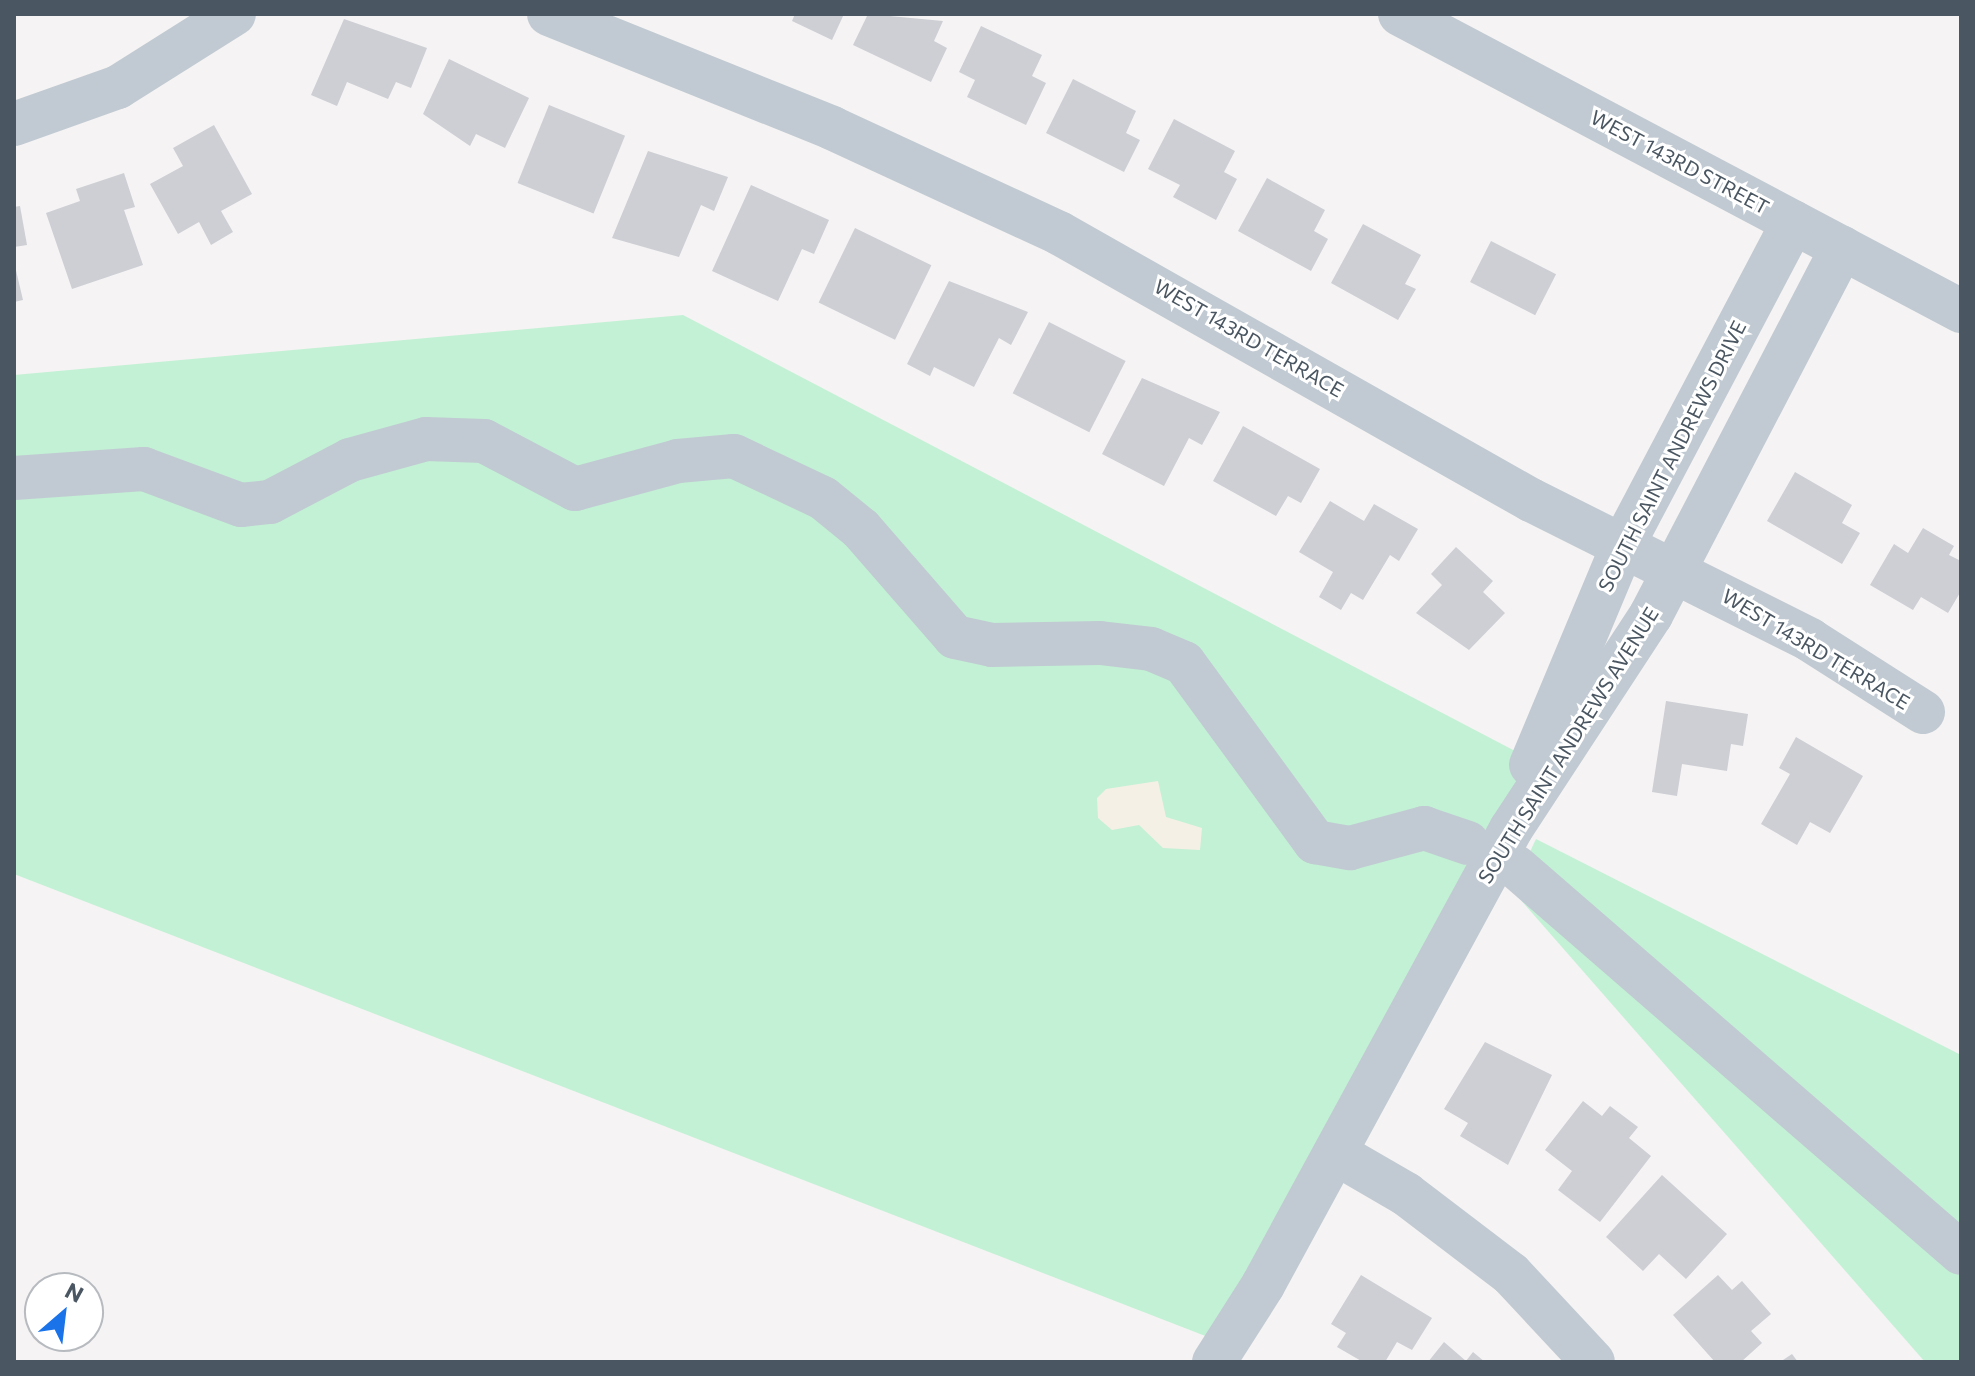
<!DOCTYPE html>
<html>
<head>
<meta charset="utf-8">
<style>
  body { margin:0 }
  #map { position:relative; width:1975px; height:1376px; overflow:hidden; background:#f5f3f3; font-family:Commissioner,sans-serif }
  div>[style] { position:absolute }
  .green>* { inset:0; background:#c3f1d5 }
  .sand>* { inset:0; background:#f5f0e5 }
  .building>* { inset:0; background:#cdcfd5; transform-origin:0 0 }
  .minor>* { height:44px; margin:-22px; padding:0 22px; transform-origin:22px; border-radius:22px; background:#c1cad2 }
  span { translate:-50% -50%; white-space:nowrap; text-align:center; line-height:1.15; -webkit-text-stroke:6px #fff; paint-order:stroke }
  .street-label { font-size:20px; color:#4a5661 }
  .frame { position:absolute; inset:0; border:16px solid #4a5661; pointer-events:none }
  .north { position:absolute; left:24px; top:1272px; width:80px; height:80px; box-sizing:border-box; background:#fff; border:2px solid #b7bbc0; border-radius:50%; rotate:28deg; font-size:22px; font-weight:700; line-height:32px; text-align:center; color:#4a5661 }
  .north::after { content:''; display:block; margin:auto; width:28px; height:36px; background:#1a73e8; clip-path:polygon(50% 0,100% 100%,50% 72%,0 100%) }
</style>
</head>
<body>
<div id="map">
  <div class="green">
    <i style="clip-path:polygon(683px 315px,1532px 760px,1226px 1344px,14px 874px,14px 375px)"></i>
    <i style="clip-path:polygon(1536px 839px,1961px 1055px,1961px 1362px,1925px 1362px,1512px 890px)"></i>
  </div>
  <div class="sand">
    <i style="clip-path:polygon(1158px 781px,1166px 817px,1202px 828px,1200px 850px,1163px 848px,1139px 825px,1112px 830px,1098px 818px,1097px 798px,1106px 789px)"></i>
  </div>
  <div class="building">
    <i style="clip-path:polygon(795px 14px,844px 14px,832px 40px,792px 21px)"></i>
    <i style="clip-path:polygon(868px 14px,943px 21px,934px 41px,947px 48px,931px 82px,853px 45px)"></i>
    <i style="clip-path:polygon(344px 19px,427px 48px,411px 88px,396px 82px,388px 99px,347px 82px,337px 106px,311px 95px)"></i>
    <i style="clip-path:polygon(981px 26px,1042px 55px,1032px 76px,1046px 83px,1026px 125px,967px 97px,975px 80px,959px 72px)"></i>
    <i style="clip-path:polygon(449px 59px,529px 98px,505px 148px,476px 134px,470px 146px,423px 114px)"></i>
    <i style="clip-path:polygon(1073px 79px,1136px 111px,1126px 133px,1140px 140px,1124px 172px,1046px 133px)"></i>
    <i style="left:549px;top:105px;width:82px;height:84px;rotate:22deg"></i>
    <i style="clip-path:polygon(1174px 119px,1235px 151px,1224px 172px,1237px 179px,1216px 220px,1173px 197px,1180px 185px,1148px 169px)"></i>
    <i style="clip-path:polygon(214px 125px,252px 194px,221px 211px,233px 232px,211px 245px,199px 222px,178px 234px,150px 184px,183px 166px,173px 148px)"></i>
    <i style="clip-path:polygon(648px 151px,728px 177px,714px 211px,701px 205px,679px 257px,612px 238px)"></i>
    <i style="clip-path:polygon(124px 173px,135px 207px,124px 210px,143px 265px,72px 289px,46px 213px,80px 201px,76px 189px)"></i>
    <i style="clip-path:polygon(1267px 178px,1325px 210px,1314px 231px,1328px 239px,1311px 271px,1238px 231px)"></i>
    <i style="clip-path:polygon(751px 185px,829px 220px,814px 254px,802px 249px,778px 301px,712px 271px)"></i>
    <i style="clip-path:polygon(20px 206px,27px 245px,14px 247px,14px 207px)"></i>
    <i style="clip-path:polygon(1363px 224px,1421px 255px,1405px 284px,1416px 289px,1398px 320px,1331px 283px)"></i>
    <i style="left:855px;top:228px;width:85px;height:83px;rotate:26deg"></i>
    <i style="left:1491px;top:241px;width:73px;height:46px;rotate:27deg"></i>
    <i style="clip-path:polygon(14px 262px,23px 300px,14px 302px)"></i>
    <i style="clip-path:polygon(949px 281px,1028px 312px,1011px 345px,999px 338px,974px 387px,934px 367px,930px 376px,907px 364px)"></i>
    <i style="left:1049px;top:322px;width:86px;height:80px;rotate:27deg"></i>
    <i style="clip-path:polygon(1142px 378px,1220px 412px,1202px 445px,1189px 438px,1164px 486px,1102px 454px)"></i>
    <i style="clip-path:polygon(1243px 426px,1320px 469px,1301px 503px,1288px 496px,1276px 516px,1213px 481px)"></i>
    <i style="clip-path:polygon(1795px 472px,1852px 505px,1842px 523px,1860px 533px,1842px 564px,1767px 521px)"></i>
    <i style="clip-path:polygon(1330px 501px,1364px 521px,1374px 504px,1418px 529px,1399px 561px,1390px 555px,1363px 600px,1351px 593px,1341px 610px,1319px 597px,1333px 572px,1299px 552px)"></i>
    <i style="clip-path:polygon(1923px 528px,1954px 546px,1949px 555px,1961px 561px,1961px 591px,1948px 613px,1921px 597px,1913px 610px,1870px 585px,1894px 544px,1908px 553px)"></i>
    <i style="clip-path:polygon(1456px 547px,1493px 581px,1483px 592px,1505px 613px,1469px 650px,1416px 613px,1442px 585px,1431px 574px)"></i>
    <i style="clip-path:polygon(1666px 701px,1748px 714px,1743px 746px,1731px 744px,1727px 771px,1682px 764px,1677px 796px,1652px 792px)"></i>
    <i style="clip-path:polygon(1796px 737px,1863px 776px,1830px 833px,1810px 822px,1797px 845px,1761px 824px,1790px 774px,1779px 768px)"></i>
    <i style="clip-path:polygon(1485px 1042px,1552px 1075px,1508px 1165px,1460px 1136px,1468px 1123px,1444px 1109px)"></i>
    <i style="clip-path:polygon(1583px 1101px,1602px 1116px,1610px 1106px,1638px 1127px,1629px 1138px,1651px 1156px,1600px 1222px,1558px 1190px,1572px 1171px,1545px 1150px)"></i>
    <i style="clip-path:polygon(1662px 1175px,1727px 1234px,1686px 1279px,1659px 1254px,1643px 1271px,1606px 1237px)"></i>
    <i style="clip-path:polygon(1361px 1275px,1432px 1318px,1412px 1350px,1397px 1342px,1385px 1362px,1363px 1362px,1337px 1347px,1346px 1333px,1331px 1324px)"></i>
    <i style="clip-path:polygon(1718px 1275px,1732px 1290px,1742px 1281px,1771px 1314px,1751px 1331px,1762px 1343px,1741px 1362px,1715px 1362px,1673px 1315px)"></i>
    <i style="clip-path:polygon(1444px 1342px,1466px 1361px,1473px 1352px,1485px 1362px,1428px 1362px)"></i>
    <i style="clip-path:polygon(1792px 1354px,1798px 1362px,1780px 1362px)"></i>
  </div>
  <div class="minor">
    <i style="left:549px;top:14px;width:305px;rotate:21.9deg"></i>
    <i style="left:832px;top:128px;width:250px;rotate:24.8deg"></i>
    <i style="left:1059px;top:233px;width:542px;rotate:29.5deg"></i>
    <i style="left:1531px;top:500px;width:312px;rotate:26.6deg"></i>
    <i style="left:1810px;top:640px;width:134px;rotate:32.5deg"></i>
    <i style="left:1400px;top:14px;width:635px;rotate:27.9deg"></i>
    <i style="left:14px;top:124px;width:110px;rotate:-19.6deg"></i>
    <i style="left:118px;top:87px;width:137px;rotate:-32.2deg"></i>
    <i style="left:14px;top:478px;width:130px;rotate:-4deg"></i>
    <i style="left:144px;top:469px;width:103px;rotate:20.4deg"></i>
    <i style="left:241px;top:505px;width:29px;rotate:-6deg"></i>
    <i style="left:270px;top:502px;width:90px;rotate:-27.7deg"></i>
    <i style="left:350px;top:460px;width:79px;rotate:-15.4deg"></i>
    <i style="left:426px;top:439px;width:58px;rotate:2deg"></i>
    <i style="left:484px;top:441px;width:103px;rotate:27.8deg"></i>
    <i style="left:575px;top:489px;width:107px;rotate:-15.2deg"></i>
    <i style="left:678px;top:461px;width:56px;rotate:-5.1deg"></i>
    <i style="left:734px;top:456px;width:98px;rotate:25.3deg"></i>
    <i style="left:823px;top:498px;width:49px;rotate:39.2deg"></i>
    <i style="left:861px;top:529px;width:143px;rotate:49deg"></i>
    <i style="left:955px;top:637px;width:38px;rotate:12deg"></i>
    <i style="left:992px;top:645px;width:108px;rotate:-1.1deg"></i>
    <i style="left:1100px;top:643px;width:51px;rotate:6.7deg"></i>
    <i style="left:1151px;top:649px;width:36px;rotate:23deg"></i>
    <i style="left:1184px;top:663px;width:222px;rotate:53.8deg"></i>
    <i style="left:1315px;top:842px;width:36px;rotate:10deg"></i>
    <i style="left:1350px;top:848px;width:77px;rotate:-15.1deg"></i>
    <i style="left:1424px;top:828px;width:46px;rotate:18.8deg"></i>
    <i style="left:1531px;top:765px;width:238px;rotate:-67.3deg"></i>
    <i style="left:1623px;top:545px;width:365px;rotate:-62.2deg"></i>
    <i style="left:1516px;top:867px;width:589px;rotate:40.94deg"></i>
    <i style="left:1337px;top:1154px;width:80px;rotate:30.1deg"></i>
    <i style="left:1406px;top:1194px;width:132px;rotate:37.3deg"></i>
    <i style="left:1511px;top:1274px;width:120px;rotate:47deg"></i>
    <i style="left:1214px;top:1362px;width:91px;rotate:-57.5deg"></i>
    <i style="left:1263px;top:1285px;width:519px;rotate:-61.46deg"></i>
    <i style="left:1511px;top:829px;width:256px;rotate:-56.8deg"></i>
    <i style="left:1651px;top:615px;width:414px;rotate:-62.5deg"></i>
  </div>
  <div class="street-label">
    <span style="left:1680px;top:162px;rotate:28deg">WEST 143RD STREET</span>
    <span style="left:1249px;top:338px;rotate:30deg">WEST 143RD TERRACE</span>
    <span style="left:1672px;top:456px;rotate:-63deg">SOUTH SAINT ANDREWS DRIVE</span>
    <span style="left:1816px;top:649px;rotate:31deg">WEST 143RD TERRACE</span>
    <span style="left:1568px;top:745px;rotate:-58deg">SOUTH SAINT ANDREWS AVENUE</span>
  </div>
  <div class="frame"></div>
  <div class="north">N</div>
</div>
</body>
</html>
